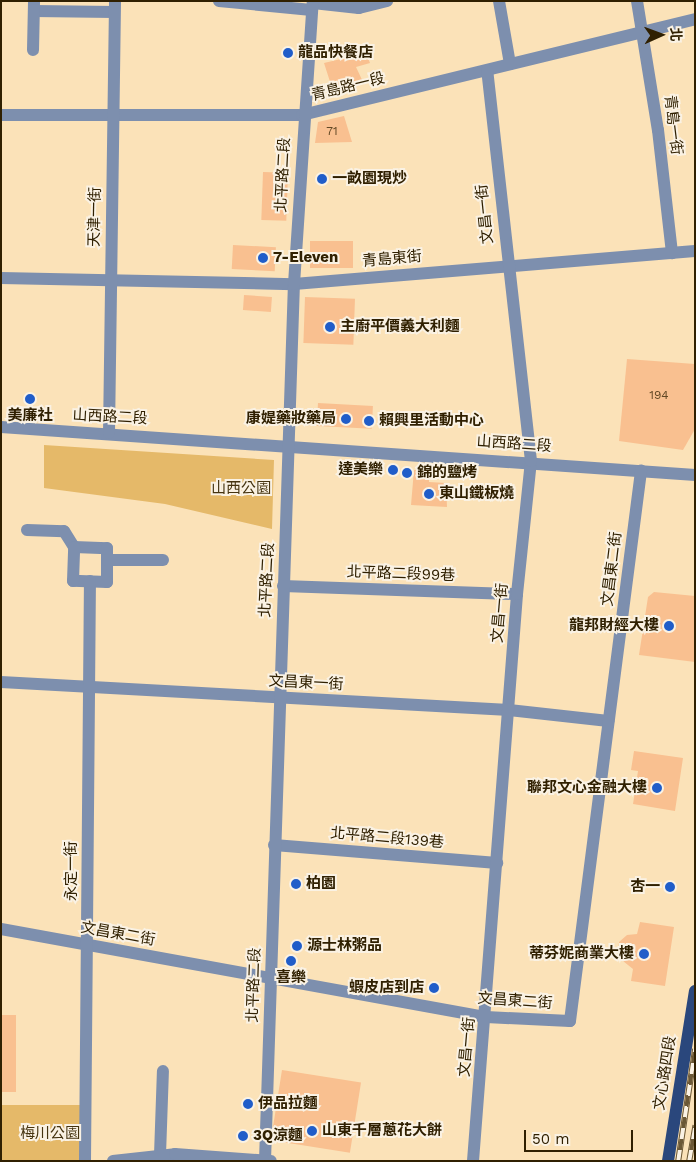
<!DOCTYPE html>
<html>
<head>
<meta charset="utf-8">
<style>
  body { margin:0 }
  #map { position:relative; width:696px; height:1162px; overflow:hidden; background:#fbe2b8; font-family:"Work Sans","Noto Sans TC",sans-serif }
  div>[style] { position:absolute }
  .green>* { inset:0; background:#e5b969; transform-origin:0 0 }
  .building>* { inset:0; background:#f9c090; transform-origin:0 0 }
  .minor>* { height:12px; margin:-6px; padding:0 6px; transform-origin:6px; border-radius:6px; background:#7d8fae }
  .major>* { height:12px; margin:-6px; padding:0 6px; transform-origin:6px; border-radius:6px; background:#2a477c }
  .rail>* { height:5.5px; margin-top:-2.75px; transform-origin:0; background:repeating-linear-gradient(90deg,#faf2e4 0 11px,#6b5836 0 22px); box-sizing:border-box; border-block:1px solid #6b5836 }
  .dots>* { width:14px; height:14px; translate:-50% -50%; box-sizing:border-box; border:2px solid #faf2e4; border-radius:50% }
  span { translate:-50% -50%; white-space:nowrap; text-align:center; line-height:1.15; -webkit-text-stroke:4px #faf2e4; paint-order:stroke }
  .number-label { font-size:12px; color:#624825 }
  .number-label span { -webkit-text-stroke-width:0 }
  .poi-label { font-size:15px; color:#302001; font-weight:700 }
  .left { translate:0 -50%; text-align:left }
  .right { translate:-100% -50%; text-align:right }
  .street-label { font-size:15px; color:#302001 }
  .park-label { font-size:15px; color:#463410 }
  .frame { position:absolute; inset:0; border:2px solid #302001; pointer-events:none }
  .north { position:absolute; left:636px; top:10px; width:50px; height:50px; -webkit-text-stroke:4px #faf2e4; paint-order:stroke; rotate:88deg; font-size:14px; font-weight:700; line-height:20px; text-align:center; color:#302001 }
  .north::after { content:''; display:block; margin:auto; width:18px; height:22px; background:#302001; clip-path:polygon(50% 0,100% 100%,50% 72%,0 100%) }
  .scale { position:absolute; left:524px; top:1130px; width:109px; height:22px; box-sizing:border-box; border:2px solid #302001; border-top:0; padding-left:6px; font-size:15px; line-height:18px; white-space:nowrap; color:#302001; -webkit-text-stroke:4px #faf2e4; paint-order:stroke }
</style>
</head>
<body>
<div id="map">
  <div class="green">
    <i style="clip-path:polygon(44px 445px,274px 460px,272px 529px,165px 504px,44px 488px)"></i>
    <i style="left:81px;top:1105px;width:55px;height:80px;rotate:90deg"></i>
  </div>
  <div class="building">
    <i style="clip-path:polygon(366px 53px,370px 63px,356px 67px,364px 84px,333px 91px,324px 63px)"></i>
    <i style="clip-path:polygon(344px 116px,352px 142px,315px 143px,318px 122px)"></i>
    <i style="left:263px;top:172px;width:25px;height:48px;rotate:2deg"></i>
    <i style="left:310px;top:241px;width:43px;height:27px"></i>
    <i style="left:233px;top:245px;width:43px;height:24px;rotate:3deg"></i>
    <i style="left:244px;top:295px;width:28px;height:15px;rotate:4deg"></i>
    <i style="left:305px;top:297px;width:50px;height:46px;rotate:2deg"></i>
    <i style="clip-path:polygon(627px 359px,695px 364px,695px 429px,683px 450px,619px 441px)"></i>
    <i style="left:318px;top:403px;width:55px;height:23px;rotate:3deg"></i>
    <i style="clip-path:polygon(414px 470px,429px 470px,429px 482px,446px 483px,447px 507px,411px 505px)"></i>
    <i style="clip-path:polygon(654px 592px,695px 596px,695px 662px,639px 655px,648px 597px)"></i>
    <i style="clip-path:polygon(634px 751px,683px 758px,675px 811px,633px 804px,638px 771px,631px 770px)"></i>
    <i style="clip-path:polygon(640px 922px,674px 927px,665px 986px,631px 981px,633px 969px,618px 957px,619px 942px,627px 935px,637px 934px)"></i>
    <i style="left:1px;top:1015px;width:15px;height:77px"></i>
    <i style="left:282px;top:1070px;width:80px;height:71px;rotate:9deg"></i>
  </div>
  <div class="minor">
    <i style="left:219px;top:1px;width:93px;rotate:5.5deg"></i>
    <i style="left:499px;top:1px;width:64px;rotate:80.1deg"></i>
    <i style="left:637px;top:1px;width:131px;rotate:80.8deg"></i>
    <i style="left:658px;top:130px;width:124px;rotate:83.5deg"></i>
    <i style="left:313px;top:3px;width:46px;rotate:6.2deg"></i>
    <i style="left:359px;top:8px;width:29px;rotate:-14deg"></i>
    <i style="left:34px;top:11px;width:80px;rotate:0.7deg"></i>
    <i style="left:33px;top:50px;width:49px;rotate:-88.8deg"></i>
    <i style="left:1px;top:115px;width:301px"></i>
    <i style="left:302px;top:115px;width:405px;rotate:-13.7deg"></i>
    <i style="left:1px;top:278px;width:293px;rotate:1.2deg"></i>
    <i style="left:294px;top:284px;width:402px;rotate:-4.7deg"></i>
    <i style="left:1px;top:427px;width:696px;rotate:3.96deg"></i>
    <i style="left:109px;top:433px;width:432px;rotate:-89.2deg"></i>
    <i style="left:27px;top:530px;width:37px;rotate:2deg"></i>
    <i style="left:64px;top:531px;width:19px;rotate:58deg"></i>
    <i style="left:74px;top:547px;width:33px;rotate:2deg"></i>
    <i style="left:107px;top:548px;width:34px;rotate:90deg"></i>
    <i style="left:107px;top:582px;width:34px;rotate:-178deg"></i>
    <i style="left:73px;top:581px;width:34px;rotate:-88deg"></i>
    <i style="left:107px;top:560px;width:56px"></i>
    <i style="left:283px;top:586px;width:234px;rotate:2deg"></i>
    <i style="left:1px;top:682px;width:509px;rotate:3.15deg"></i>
    <i style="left:509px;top:710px;width:100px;rotate:6.3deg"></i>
    <i style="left:274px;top:845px;width:224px;rotate:4.6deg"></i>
    <i style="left:1px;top:929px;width:493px;rotate:10.3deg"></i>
    <i style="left:486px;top:1017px;width:84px;rotate:2.7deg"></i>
    <i style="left:570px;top:1021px;width:555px;rotate:-82.64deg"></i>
    <i style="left:160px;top:1155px;width:84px;rotate:-88deg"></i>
    <i style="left:85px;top:1161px;width:580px;rotate:-89.51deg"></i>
    <i style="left:113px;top:1161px;width:62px;rotate:-6.4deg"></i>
    <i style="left:175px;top:1154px;width:96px;rotate:4.2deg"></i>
    <i style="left:265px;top:1161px;width:877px;rotate:-88.11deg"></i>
    <i style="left:294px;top:284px;width:284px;rotate:-86.2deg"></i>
    <i style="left:473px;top:1161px;width:569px;rotate:-85.56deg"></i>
    <i style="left:517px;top:594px;width:134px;rotate:-84deg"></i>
    <i style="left:531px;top:461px;width:393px;rotate:-96.4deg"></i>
  </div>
  <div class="major">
    <i style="left:668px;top:1161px;width:172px;rotate:-81deg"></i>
  </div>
  <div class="rail">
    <i style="left:678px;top:1161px;width:113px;rotate:-81.4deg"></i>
    <i style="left:689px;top:1161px;width:36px;rotate:-80deg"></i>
  </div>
  <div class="dots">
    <i style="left:288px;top:53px;background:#205dc9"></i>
    <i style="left:322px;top:179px;background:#205dc9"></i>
    <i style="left:263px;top:258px;background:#205dc9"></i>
    <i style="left:330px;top:327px;background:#205dc9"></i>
    <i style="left:30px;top:399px;background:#205dc9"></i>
    <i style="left:346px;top:419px;background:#205dc9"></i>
    <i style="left:369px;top:421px;background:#205dc9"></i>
    <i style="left:393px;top:470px;background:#205dc9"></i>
    <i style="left:407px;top:473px;background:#205dc9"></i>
    <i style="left:429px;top:494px;background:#205dc9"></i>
    <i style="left:669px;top:626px;background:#205dc9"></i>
    <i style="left:657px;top:788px;background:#205dc9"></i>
    <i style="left:296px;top:884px;background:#205dc9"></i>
    <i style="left:670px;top:887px;background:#205dc9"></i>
    <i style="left:297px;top:946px;background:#205dc9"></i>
    <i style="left:644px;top:954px;background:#205dc9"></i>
    <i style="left:291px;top:961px;background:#205dc9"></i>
    <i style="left:434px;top:988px;background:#205dc9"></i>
    <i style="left:248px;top:1104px;background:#205dc9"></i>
    <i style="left:312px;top:1131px;background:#205dc9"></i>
    <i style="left:243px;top:1136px;background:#205dc9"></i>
  </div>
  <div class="number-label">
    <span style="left:332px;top:132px">71</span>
    <span style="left:659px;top:396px">194</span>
  </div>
  <div class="poi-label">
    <span class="left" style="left:298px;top:53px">龍品快餐店</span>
    <span class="left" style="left:332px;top:179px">一畝園現炒</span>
    <span class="left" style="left:273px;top:258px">7-Eleven</span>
    <span class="left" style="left:340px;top:327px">主廚平價義大利麵</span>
    <span style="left:30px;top:416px">美廉社</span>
    <span class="right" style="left:336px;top:419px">康媞藥妝藥局</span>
    <span class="left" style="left:379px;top:421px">賴興里活動中心</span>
    <span class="right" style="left:383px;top:470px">達美樂</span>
    <span class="left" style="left:417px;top:473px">錦的鹽烤</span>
    <span class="left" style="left:439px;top:494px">東山鐵板燒</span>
    <span class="right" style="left:659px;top:626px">龍邦財經大樓</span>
    <span class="right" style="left:647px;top:788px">聯邦文心金融大樓</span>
    <span class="left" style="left:306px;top:884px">柏園</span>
    <span class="right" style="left:660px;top:887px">杏一</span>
    <span class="left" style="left:307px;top:946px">源士林粥品</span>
    <span class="right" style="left:634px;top:954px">蒂芬妮商業大樓</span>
    <span style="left:291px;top:978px">喜樂</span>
    <span class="right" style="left:424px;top:988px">蝦皮店到店</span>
    <span class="left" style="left:258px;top:1104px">伊品拉麵</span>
    <span class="left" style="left:322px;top:1131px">山東千層蔥花大餅</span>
    <span class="left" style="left:253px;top:1136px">3Q涼麵</span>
  </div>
  <div class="street-label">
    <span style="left:348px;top:87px;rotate:-14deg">青島路一段</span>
    <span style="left:673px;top:125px;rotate:83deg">青島一街</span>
    <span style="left:283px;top:175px;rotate:-87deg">北平路二段</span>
    <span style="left:485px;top:214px;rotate:-96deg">文昌一街</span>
    <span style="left:95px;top:217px;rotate:-89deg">天津一街</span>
    <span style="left:392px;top:259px;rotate:-5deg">青島東街</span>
    <span style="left:110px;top:417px;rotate:3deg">山西路二段</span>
    <span style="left:514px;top:444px;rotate:4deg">山西路二段</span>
    <span style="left:612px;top:569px;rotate:-83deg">文昌東二街</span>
    <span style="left:401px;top:574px;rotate:2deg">北平路二段99巷</span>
    <span style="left:267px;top:580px;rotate:-87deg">北平路二段</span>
    <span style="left:500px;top:613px;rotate:-85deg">文昌一街</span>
    <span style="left:306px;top:683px;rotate:3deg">文昌東一街</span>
    <span style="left:387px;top:838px;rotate:5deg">北平路二段139巷</span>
    <span style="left:72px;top:871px;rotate:-90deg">永定一街</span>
    <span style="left:118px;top:934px;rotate:10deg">文昌東二街</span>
    <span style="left:254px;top:985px;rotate:-88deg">北平路二段</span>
    <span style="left:515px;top:1001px;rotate:4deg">文昌東二街</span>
    <span style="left:467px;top:1047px;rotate:-85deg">文昌一街</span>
    <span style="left:665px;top:1073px;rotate:-81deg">文心路四段</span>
  </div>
  <div class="park-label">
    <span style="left:241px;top:489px">山西公園</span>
    <span style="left:50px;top:1134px">梅川公園</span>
  </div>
  <div class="frame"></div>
  <div class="north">北</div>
  <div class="scale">50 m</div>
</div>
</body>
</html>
